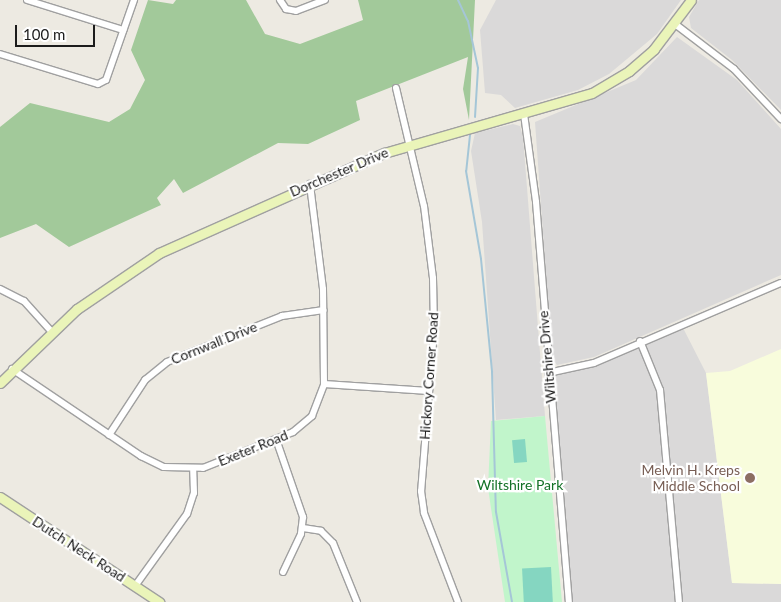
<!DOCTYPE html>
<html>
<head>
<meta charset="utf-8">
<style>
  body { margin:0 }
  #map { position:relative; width:781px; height:602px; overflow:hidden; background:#edeae2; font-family:Lato,sans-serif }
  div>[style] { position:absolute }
  .residential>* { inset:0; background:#dad9d9 }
  .education>* { inset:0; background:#f8fcdc }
  .forest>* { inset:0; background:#a2c99a }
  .park>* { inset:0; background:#c1f5cb }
  .pitch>* { inset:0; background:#85d6c1; transform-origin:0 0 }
  .stream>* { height:2px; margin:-1px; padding:0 1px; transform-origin:1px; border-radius:1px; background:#a5c6d7 }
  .roads { filter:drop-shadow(1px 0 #a0a0a0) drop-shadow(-1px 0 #a0a0a0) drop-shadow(0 1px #a0a0a0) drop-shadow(0 -1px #a0a0a0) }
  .street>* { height:6px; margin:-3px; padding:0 3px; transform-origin:3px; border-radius:3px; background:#fff }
  .secondary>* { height:9px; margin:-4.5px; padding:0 4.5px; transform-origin:4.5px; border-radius:4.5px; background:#eaf4b9 }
  .dots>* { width:14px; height:14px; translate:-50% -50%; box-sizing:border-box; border:2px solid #fff; border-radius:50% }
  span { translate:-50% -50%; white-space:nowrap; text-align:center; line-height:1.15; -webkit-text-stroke:4.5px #fff; paint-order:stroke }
  .street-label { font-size:14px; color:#1c1c1c }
  .education-label { font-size:14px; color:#785e54 }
  .right { translate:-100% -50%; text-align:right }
  .park-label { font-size:14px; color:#137126 }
  .scale { position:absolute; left:15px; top:25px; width:80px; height:22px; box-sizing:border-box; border:2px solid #1c1c1c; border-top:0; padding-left:6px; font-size:15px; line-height:18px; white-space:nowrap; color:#1c1c1c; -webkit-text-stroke:4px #fff; paint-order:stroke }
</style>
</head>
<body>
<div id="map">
  <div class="residential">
    <i style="clip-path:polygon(496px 0,681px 0,657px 34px,609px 74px,578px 90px,515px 108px,501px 95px,485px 93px,480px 30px)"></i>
    <i style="clip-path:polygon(699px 0,781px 0,781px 110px,732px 60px,691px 28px,689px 17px)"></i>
    <i style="clip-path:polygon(677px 37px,737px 80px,781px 129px,781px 275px,594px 357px,557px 365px,552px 359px,535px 122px,636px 80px)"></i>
    <i style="clip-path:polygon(513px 124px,520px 126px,523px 137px,545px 416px,496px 420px,482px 222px,471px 151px,475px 133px)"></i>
    <i style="clip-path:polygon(681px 324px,706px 373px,732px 583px,781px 584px,781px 602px,569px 602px,548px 373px,570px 370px)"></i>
  </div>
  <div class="education">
    <i style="clip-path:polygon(781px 349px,781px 584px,732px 583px,706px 373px,730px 371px)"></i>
  </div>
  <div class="forest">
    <i style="clip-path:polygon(148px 0,173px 4px,176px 0,246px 0,265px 34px,300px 44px,363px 20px,358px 0,475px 0,469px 120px,463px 89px,468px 57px,356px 101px,360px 120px,308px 144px,278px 143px,183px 193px,174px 179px,157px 198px,161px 205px,69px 247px,36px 224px,0 238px,0 127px,30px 103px,109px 122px,130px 109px,145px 80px,131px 50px)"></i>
  </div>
  <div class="park">
    <i style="clip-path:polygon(545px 416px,562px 602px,505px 602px,488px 488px,491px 421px)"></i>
  </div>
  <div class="pitch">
    <i style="left:525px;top:439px;width:23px;height:13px;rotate:85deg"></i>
    <i style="left:551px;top:567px;width:35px;height:29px;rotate:87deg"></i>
  </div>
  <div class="stream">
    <i style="left:458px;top:0;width:23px;rotate:65deg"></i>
    <i style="left:468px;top:21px;width:48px;rotate:78deg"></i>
    <i style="left:478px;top:68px;width:49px;rotate:93.5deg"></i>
    <i style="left:470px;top:135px;width:36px;rotate:96deg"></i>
    <i style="left:466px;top:171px;width:89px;rotate:80.3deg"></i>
    <i style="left:481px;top:259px;width:114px;rotate:84.4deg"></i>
    <i style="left:492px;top:372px;width:140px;rotate:88.4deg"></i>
    <i style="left:496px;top:512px;width:91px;rotate:79.9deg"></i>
  </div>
  <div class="roads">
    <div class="street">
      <i style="left:27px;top:0;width:101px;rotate:17.4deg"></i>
      <i style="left:280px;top:0;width:11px;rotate:56deg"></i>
      <i style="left:286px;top:9px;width:10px;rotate:11deg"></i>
      <i style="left:296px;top:11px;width:31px;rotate:-21deg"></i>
      <i style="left:675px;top:24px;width:74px;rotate:37.3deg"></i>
      <i style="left:734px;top:69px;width:69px;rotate:46.8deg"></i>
      <i style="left:0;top:54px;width:102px;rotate:17deg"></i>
      <i style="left:98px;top:84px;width:9px;rotate:-27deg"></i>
      <i style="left:106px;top:80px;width:85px;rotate:-70.7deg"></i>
      <i style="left:396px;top:88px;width:121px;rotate:76.7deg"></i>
      <i style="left:424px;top:206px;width:73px;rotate:82.9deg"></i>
      <i style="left:433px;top:278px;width:53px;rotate:88.9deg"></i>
      <i style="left:434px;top:331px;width:161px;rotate:94.6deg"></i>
      <i style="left:421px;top:491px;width:22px;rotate:82deg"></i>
      <i style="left:424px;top:513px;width:95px;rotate:69.1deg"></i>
      <i style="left:524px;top:114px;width:89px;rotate:82.2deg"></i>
      <i style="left:536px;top:202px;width:401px;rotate:85.3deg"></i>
      <i style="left:0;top:289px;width:27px;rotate:27deg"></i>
      <i style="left:24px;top:301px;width:40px;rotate:48deg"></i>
      <i style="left:640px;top:341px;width:53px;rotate:67.8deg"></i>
      <i style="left:660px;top:390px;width:213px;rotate:84.9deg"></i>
      <i style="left:12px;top:369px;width:156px;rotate:34deg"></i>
      <i style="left:141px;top:456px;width:25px;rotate:26deg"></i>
      <i style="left:164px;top:467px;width:39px;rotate:1deg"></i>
      <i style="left:203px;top:468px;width:97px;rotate:-21.8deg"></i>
      <i style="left:293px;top:432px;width:25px;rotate:-40deg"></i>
      <i style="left:312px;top:416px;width:34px;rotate:-69deg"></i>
      <i style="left:324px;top:384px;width:95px;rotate:-90.6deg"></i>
      <i style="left:323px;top:289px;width:106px;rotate:-97.1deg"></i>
      <i style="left:548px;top:373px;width:47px;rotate:-12.3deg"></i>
      <i style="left:594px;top:363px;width:203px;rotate:-23.2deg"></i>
      <i style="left:324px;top:384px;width:105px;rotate:3.8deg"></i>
      <i style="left:109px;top:435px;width:66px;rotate:-56.8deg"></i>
      <i style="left:145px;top:380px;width:28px;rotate:-39deg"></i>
      <i style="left:167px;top:362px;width:124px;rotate:-21.8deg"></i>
      <i style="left:282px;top:316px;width:42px;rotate:-8.1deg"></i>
      <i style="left:276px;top:439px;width:83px;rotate:70.9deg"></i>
      <i style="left:303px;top:517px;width:17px;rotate:97deg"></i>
      <i style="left:301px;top:534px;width:42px;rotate:115.3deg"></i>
      <i style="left:303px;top:528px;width:18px;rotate:9deg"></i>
      <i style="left:321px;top:531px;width:17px;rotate:45deg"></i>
      <i style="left:333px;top:543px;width:64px;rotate:67.9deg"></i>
      <i style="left:135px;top:586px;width:89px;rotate:-54.2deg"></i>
      <i style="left:187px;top:514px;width:22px;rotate:-72deg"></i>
      <i style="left:194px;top:493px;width:23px;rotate:-92deg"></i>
    </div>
    <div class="secondary">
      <i style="left:0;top:383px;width:107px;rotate:-43.9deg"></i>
      <i style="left:77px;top:309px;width:99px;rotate:-34.3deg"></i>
      <i style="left:159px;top:253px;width:246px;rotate:-24deg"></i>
      <i style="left:384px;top:153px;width:216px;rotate:-16.1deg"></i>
      <i style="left:592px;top:93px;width:43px;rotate:-30.7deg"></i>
      <i style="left:629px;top:71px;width:33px;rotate:-41deg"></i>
      <i style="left:654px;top:49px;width:61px;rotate:-52.9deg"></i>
      <i style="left:0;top:497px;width:191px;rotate:33.4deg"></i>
    </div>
  </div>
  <div class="dots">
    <i style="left:750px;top:478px;background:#8d6e63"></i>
  </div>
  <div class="street-label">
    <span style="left:339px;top:172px;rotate:-23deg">Dorchester Drive</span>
    <span style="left:214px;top:343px;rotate:-22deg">Cornwall Drive</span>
    <span style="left:547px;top:357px;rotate:-95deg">Wiltshire Drive</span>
    <span style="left:429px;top:376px;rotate:-86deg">Hickory Corner Road</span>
    <span style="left:253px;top:448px;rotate:-22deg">Exeter Road</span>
    <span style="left:79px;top:549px;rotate:33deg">Dutch Neck Road</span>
  </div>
  <div class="education-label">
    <span class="right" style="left:740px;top:478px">Melvin H. Kreps<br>Middle School</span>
  </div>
  <div class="park-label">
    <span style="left:520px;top:485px">Wiltshire Park</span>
  </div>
  <div class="scale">100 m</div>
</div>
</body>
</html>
